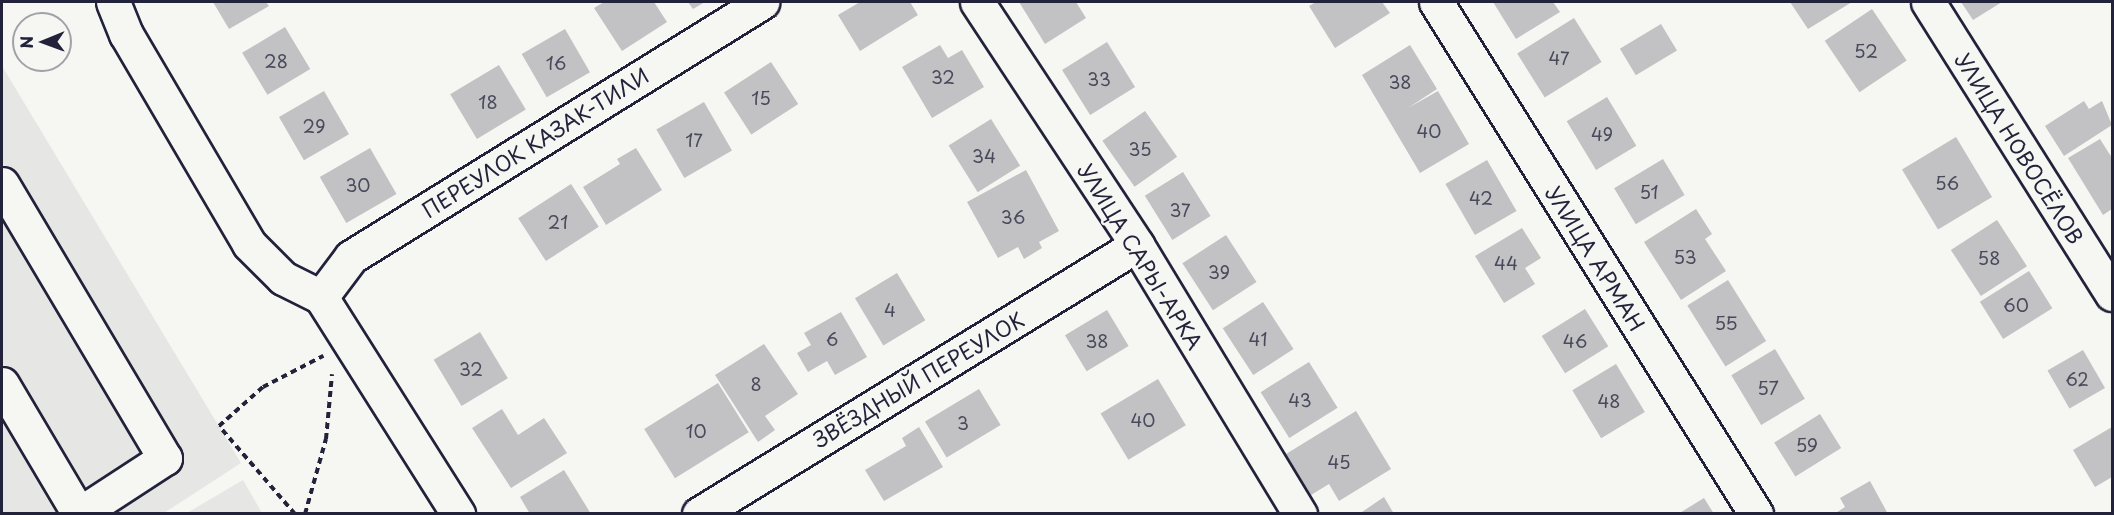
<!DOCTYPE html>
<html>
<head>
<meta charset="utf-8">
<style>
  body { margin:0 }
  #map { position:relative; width:2114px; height:515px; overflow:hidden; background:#f6f6f2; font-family:"Playpen Sans",sans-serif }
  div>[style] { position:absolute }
  .built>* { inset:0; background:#e6e6e4 }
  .building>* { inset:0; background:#c2c2c4; transform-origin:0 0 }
  .path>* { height:4px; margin-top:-2px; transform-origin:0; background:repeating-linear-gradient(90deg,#22223b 0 6px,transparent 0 10.5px) }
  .roads { filter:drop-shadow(2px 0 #22223b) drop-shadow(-2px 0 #22223b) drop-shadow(0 2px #22223b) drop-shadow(0 -2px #22223b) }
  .minor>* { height:33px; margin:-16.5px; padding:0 16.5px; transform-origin:16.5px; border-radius:16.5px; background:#f6f6f2 }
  span { translate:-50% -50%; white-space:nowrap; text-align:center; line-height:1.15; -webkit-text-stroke:5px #f6f6f2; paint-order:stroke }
  .number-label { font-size:18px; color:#4a4a5d }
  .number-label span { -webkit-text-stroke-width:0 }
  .street-label { font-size:21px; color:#22223b }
  .frame { position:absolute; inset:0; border:3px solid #22223b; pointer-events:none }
  .north { position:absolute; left:12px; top:12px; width:60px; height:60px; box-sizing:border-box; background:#f6f6f2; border:2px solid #a1a1a9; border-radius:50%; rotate:269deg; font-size:16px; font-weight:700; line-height:24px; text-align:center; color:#22223b }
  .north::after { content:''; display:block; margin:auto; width:21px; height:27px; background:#22223b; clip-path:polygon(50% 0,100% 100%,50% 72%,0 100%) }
</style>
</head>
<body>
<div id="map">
  <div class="built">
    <i style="clip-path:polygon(2px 66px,241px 463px,164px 513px,2px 513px)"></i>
    <i style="clip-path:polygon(243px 480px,262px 513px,187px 513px)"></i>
  </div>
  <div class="building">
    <i style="clip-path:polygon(213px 2px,266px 2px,269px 6px,229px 29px)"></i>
    <i style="clip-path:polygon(604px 2px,654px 2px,667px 22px,622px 51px,594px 8px)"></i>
    <i style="clip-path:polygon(688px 2px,705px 2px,693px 9px)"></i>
    <i style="clip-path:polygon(860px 2px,910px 2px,918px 15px,860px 51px,838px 15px)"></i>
    <i style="clip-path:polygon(1019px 2px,1076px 2px,1086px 18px,1045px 44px)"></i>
    <i style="clip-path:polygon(1316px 2px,1382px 2px,1390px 13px,1335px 48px,1309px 6px)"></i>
    <i style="clip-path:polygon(1493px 2px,1553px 2px,1560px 12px,1516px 39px)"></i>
    <i style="clip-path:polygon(1790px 2px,1852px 2px,1808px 29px)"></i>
    <i style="clip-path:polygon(1961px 2px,2002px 2px,1973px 20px)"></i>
    <i style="left:1872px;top:9px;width:62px;height:57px;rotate:56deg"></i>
    <i style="left:1574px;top:18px;width:52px;height:67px;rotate:58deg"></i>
    <i style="left:1661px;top:24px;width:31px;height:48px;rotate:59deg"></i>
    <i style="left:285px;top:27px;width:49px;height:50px;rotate:59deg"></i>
    <i style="left:565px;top:29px;width:50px;height:50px;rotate:60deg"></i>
    <i style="left:1107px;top:42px;width:53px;height:53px;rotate:58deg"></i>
    <i style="clip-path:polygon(940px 45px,948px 58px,962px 50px,984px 87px,932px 118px,902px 67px)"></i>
    <i style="clip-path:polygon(1410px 45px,1437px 89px,1408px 108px,1438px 91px,1469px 144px,1420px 173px,1362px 75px)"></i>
    <i style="left:771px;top:62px;width:50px;height:56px;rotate:57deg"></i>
    <i style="left:499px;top:65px;width:52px;height:57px;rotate:59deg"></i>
    <i style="left:324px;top:91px;width:50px;height:52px;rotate:60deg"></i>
    <i style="left:1607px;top:97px;width:57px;height:47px;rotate:59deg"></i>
    <i style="clip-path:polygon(2084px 101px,2089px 109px,2102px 101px,2112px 125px,2064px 156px,2045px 126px)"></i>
    <i style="left:704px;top:102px;width:56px;height:55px;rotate:60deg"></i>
    <i style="left:1145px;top:111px;width:56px;height:52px;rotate:55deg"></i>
    <i style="left:991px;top:119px;width:55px;height:50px;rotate:58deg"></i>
    <i style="left:1956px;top:137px;width:70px;height:63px;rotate:59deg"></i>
    <i style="clip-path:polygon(2100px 139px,2112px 158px,2112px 209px,2103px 215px,2068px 158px)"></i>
    <i style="left:370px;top:148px;width:53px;height:58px;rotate:60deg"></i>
    <i style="clip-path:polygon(636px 148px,662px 190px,606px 225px,583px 187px,620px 164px,617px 159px)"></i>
    <i style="left:1663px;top:159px;width:42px;height:57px;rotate:59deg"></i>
    <i style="left:1487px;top:160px;width:59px;height:48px;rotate:60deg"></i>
    <i style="clip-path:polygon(1026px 170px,1059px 231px,1039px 242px,1042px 248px,1024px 259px,1018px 247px,998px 258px,967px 202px)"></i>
    <i style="left:1183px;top:172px;width:52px;height:45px;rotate:58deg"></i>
    <i style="left:571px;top:184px;width:51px;height:63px;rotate:57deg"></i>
    <i style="clip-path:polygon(1696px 209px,1712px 234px,1705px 239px,1726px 271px,1681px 300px,1644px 242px)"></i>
    <i style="left:1997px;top:220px;width:55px;height:55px;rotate:57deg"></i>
    <i style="clip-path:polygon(1522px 228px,1541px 258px,1525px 268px,1535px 284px,1504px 303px,1475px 256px)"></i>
    <i style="left:1226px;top:235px;width:56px;height:52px;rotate:57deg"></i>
    <i style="left:2029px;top:271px;width:44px;height:58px;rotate:58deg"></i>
    <i style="left:897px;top:273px;width:55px;height:49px;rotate:59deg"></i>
    <i style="left:1728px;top:280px;width:72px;height:48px;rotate:58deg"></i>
    <i style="left:1263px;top:302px;width:56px;height:48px;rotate:57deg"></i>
    <i style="left:1585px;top:309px;width:44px;height:51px;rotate:58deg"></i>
    <i style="left:1107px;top:310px;width:42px;height:49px;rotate:59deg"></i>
    <i style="clip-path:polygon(841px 312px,867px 357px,835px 375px,827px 361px,808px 372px,797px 353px,811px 345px,804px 333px)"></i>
    <i style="left:480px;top:332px;width:54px;height:54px;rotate:59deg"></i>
    <i style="clip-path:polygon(764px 344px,798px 394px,765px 416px,775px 430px,758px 442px,715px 375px)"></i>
    <i style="left:1775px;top:349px;width:58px;height:51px;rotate:59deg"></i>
    <i style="left:2083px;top:350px;width:44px;height:41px;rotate:60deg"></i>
    <i style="left:1309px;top:362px;width:54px;height:57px;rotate:58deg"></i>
    <i style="left:1616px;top:364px;width:56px;height:51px;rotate:59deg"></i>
    <i style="left:1158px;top:379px;width:54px;height:67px;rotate:59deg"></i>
    <i style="left:718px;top:383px;width:58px;height:87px;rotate:58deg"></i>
    <i style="left:979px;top:389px;width:42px;height:63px;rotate:59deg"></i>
    <i style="clip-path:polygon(502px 409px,518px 435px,544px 418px,567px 453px,511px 488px,472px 428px)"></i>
    <i style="clip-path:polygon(1356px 411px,1391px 469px,1339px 501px,1329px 484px,1311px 495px,1286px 454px)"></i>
    <i style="left:1820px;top:414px;width:40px;height:54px;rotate:58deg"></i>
    <i style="clip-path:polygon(919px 427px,943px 467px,884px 501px,865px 470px,906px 446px,902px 438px)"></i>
    <i style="clip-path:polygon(2112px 427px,2112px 477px,2095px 487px,2073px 450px)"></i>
    <i style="clip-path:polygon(564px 470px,591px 514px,530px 514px,520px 497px)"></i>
    <i style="clip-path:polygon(1870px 481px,1888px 514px,1834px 514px,1845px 507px,1840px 498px)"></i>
    <i style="clip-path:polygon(1384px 497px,1394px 514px,1359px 514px)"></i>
    <i style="clip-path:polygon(1704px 498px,1714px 514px,1678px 514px)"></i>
  </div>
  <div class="path">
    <i style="left:295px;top:514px;width:116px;rotate:-130.8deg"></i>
    <i style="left:219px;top:426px;width:59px;rotate:-41.6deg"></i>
    <i style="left:263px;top:387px;width:68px;rotate:-27.3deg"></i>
    <i style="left:305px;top:514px;width:78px;rotate:-74.4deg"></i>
    <i style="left:326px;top:439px;width:65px;rotate:-84.7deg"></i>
  </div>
  <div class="roads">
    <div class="minor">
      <i style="left:113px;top:2px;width:35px;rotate:68deg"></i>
      <i style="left:126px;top:34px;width:243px;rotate:59.6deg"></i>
      <i style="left:249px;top:244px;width:48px;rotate:45deg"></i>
      <i style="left:283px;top:278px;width:42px;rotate:26.6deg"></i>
      <i style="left:321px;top:297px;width:257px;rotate:57.7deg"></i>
      <i style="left:977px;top:2px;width:291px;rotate:56.6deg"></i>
      <i style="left:1137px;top:245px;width:315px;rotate:58.8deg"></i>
      <i style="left:1436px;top:2px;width:604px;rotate:57.99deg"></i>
      <i style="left:1928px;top:2px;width:345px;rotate:57.8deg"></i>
      <i style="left:2px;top:184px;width:319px;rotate:59.3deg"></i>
      <i style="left:165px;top:458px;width:103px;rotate:146.9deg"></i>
      <i style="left:321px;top:297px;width:50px;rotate:-53.1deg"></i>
      <i style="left:351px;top:257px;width:484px;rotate:-31.8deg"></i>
      <i style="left:2px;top:384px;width:151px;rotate:59.4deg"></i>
      <i style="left:699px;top:514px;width:514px;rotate:-31.56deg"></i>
    </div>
  </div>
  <div class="number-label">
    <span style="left:1866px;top:51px">52</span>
    <span style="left:1559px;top:58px">47</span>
    <span style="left:276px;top:61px">28</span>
    <span style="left:556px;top:63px">16</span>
    <span style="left:943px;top:77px">32</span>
    <span style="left:1099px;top:79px">33</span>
    <span style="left:1400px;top:82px">38</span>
    <span style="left:761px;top:98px">15</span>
    <span style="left:488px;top:102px">18</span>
    <span style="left:314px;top:126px">29</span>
    <span style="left:1429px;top:131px">40</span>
    <span style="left:1602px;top:134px">49</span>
    <span style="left:694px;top:140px">17</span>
    <span style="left:1140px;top:149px">35</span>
    <span style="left:984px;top:156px">34</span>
    <span style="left:1947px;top:183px">56</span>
    <span style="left:358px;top:185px">30</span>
    <span style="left:1649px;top:192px">51</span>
    <span style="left:1481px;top:198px">42</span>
    <span style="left:1180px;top:210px">37</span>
    <span style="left:1013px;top:217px">36</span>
    <span style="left:558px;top:222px">21</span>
    <span style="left:1685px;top:257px">53</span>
    <span style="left:1989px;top:258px">58</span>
    <span style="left:1506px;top:263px">44</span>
    <span style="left:1219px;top:272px">39</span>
    <span style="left:2016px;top:305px">60</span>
    <span style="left:890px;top:310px">4</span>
    <span style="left:1726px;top:323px">55</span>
    <span style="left:832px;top:339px">6</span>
    <span style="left:1258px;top:339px">41</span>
    <span style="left:1097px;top:341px">38</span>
    <span style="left:1575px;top:341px">46</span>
    <span style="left:471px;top:369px">32</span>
    <span style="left:2077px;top:379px">62</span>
    <span style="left:756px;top:384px">8</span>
    <span style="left:1768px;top:388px">57</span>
    <span style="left:1300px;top:400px">43</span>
    <span style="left:1609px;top:401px">48</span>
    <span style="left:1143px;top:420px">40</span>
    <span style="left:963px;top:423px">3</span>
    <span style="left:696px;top:431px">10</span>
    <span style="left:1807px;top:445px">59</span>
    <span style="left:1339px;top:462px">45</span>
  </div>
  <div class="street-label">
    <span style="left:535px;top:142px;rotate:-32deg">ПЕРЕУЛОК КАЗАК-ТИЛИ</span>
    <span style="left:2020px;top:148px;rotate:58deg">УЛИЦА НОВОСЁЛОВ</span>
    <span style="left:1141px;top:256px;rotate:58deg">УЛИЦА САРЫ-АРКА</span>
    <span style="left:1596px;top:258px;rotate:58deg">УЛИЦА АРМАН</span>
    <span style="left:918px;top:379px;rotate:-31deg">ЗВЁЗДНЫЙ ПЕРЕУЛОК</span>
  </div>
  <div class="frame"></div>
  <div class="north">N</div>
</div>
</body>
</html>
